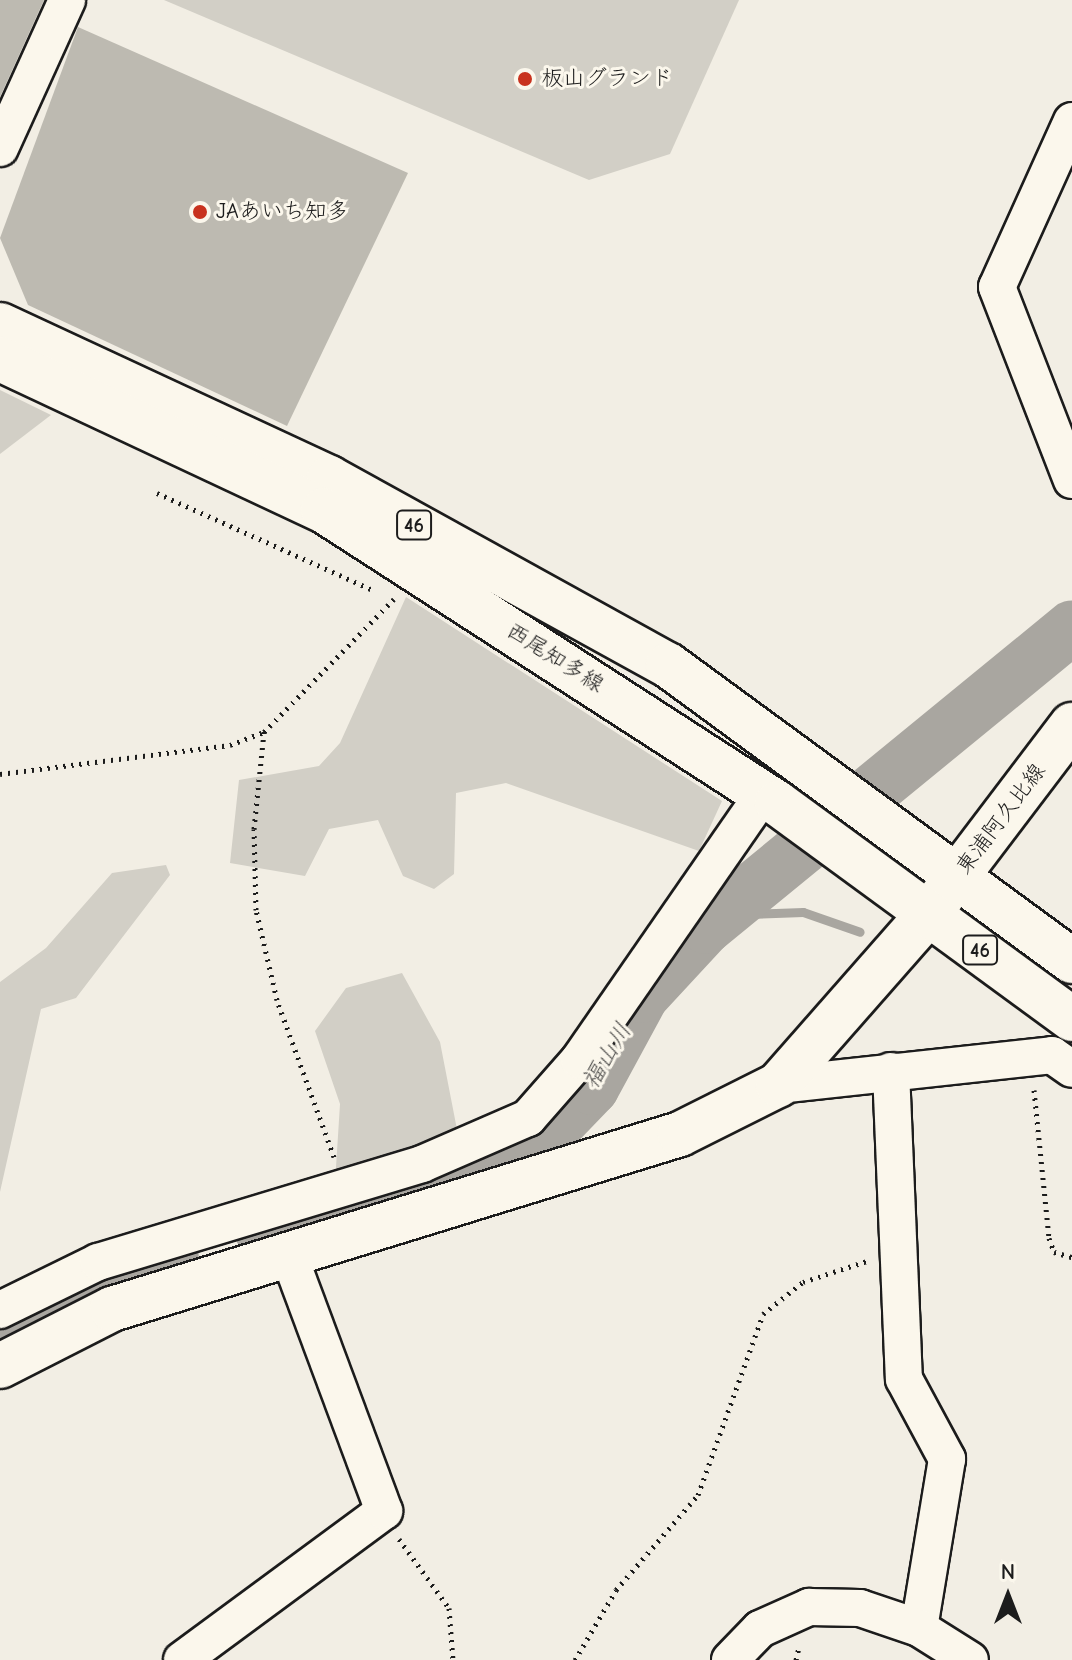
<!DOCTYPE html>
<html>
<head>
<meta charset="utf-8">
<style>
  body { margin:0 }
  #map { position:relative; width:1072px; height:1660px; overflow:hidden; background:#f2eee4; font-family:"Comic Neue","Klee One",sans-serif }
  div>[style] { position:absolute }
  .green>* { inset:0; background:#d2cfc6 }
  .stream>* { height:9px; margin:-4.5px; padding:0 4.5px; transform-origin:4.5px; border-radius:4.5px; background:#a9a6a0 }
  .river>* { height:54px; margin:-27px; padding:0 27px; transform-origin:27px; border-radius:27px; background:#a9a6a0 }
  .building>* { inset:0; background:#bdbab1 }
  .path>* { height:5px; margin-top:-2.5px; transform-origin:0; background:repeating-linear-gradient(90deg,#1c1c1c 0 2px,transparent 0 8px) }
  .roads { filter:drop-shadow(2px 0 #1c1c1c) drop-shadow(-2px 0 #1c1c1c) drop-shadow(0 2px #1c1c1c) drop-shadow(0 -2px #1c1c1c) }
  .street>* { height:36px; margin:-18px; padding:0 18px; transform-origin:18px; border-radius:18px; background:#fbf7ec }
  .secondary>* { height:44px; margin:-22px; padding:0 22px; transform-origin:22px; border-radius:22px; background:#fbf7ec }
  .primary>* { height:44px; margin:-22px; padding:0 22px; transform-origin:22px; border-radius:22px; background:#fbf7ec }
  .dots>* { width:22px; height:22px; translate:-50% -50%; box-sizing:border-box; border:4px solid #fbf7ec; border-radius:50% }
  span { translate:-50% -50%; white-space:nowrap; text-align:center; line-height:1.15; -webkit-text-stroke:6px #fbf7ec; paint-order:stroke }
  .shield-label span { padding:2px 6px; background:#fbf7ec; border:2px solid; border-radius:6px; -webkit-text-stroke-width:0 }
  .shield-label { font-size:20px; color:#1c1c1c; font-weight:700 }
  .poi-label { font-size:22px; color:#1c1c1c }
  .left { translate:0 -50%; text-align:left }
  .street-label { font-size:22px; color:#1c1c1c }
  .water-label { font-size:24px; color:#545351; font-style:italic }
  .north { position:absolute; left:968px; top:1556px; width:80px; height:80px; -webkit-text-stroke:6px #fbf7ec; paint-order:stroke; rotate:0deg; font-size:22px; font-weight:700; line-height:32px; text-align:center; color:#1c1c1c }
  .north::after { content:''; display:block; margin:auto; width:28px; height:36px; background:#1c1c1c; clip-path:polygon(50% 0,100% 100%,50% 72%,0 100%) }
</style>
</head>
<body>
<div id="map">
  <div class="green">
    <i style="clip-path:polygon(164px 0,739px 0,670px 154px,589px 180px)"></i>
    <i style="clip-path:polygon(0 390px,51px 415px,0 454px)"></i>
    <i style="clip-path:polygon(406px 597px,722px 801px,699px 851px,506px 783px,456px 793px,454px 874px,434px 889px,403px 876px,378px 820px,329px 829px,305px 876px,230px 863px,239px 780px,319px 766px,340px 743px)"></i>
    <i style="clip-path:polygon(166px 865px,170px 875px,76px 998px,41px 1009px,0 1192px,0 982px,46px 948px,112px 873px)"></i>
    <i style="clip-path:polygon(402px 973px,440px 1042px,460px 1145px,335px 1183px,340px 1104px,315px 1031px,346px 988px)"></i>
  </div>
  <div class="stream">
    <i style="left:721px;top:915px;width:82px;rotate:-2.1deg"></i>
    <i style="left:803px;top:912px;width:60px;rotate:19.3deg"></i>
  </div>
  <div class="river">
    <i style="left:261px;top:1230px;width:293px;rotate:-17.5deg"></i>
    <i style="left:540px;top:1142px;width:75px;rotate:-46.1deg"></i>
    <i style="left:592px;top:1088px;width:105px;rotate:-61.5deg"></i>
    <i style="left:642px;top:996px;width:94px;rotate:-47.2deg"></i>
    <i style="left:706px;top:927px;width:473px;rotate:-39.3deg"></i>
    <i style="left:0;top:1333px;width:132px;rotate:-27.5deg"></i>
    <i style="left:117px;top:1272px;width:57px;rotate:-16.2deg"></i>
  </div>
  <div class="building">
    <i style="clip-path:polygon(0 0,44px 0,0 97px)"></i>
    <i style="clip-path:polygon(78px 27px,408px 173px,287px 426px,28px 305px,0 238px)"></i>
  </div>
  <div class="path">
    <i style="left:157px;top:493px;width:239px;rotate:24.2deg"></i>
    <i style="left:0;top:774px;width:232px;rotate:-7.2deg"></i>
    <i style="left:230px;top:745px;width:36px;rotate:-21deg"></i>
    <i style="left:1034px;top:1090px;width:149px;rotate:84.2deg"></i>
    <i style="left:1049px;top:1238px;width:15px;rotate:70deg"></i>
    <i style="left:1054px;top:1252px;width:19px;rotate:16deg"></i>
    <i style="left:334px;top:1157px;width:167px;rotate:-110deg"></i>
    <i style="left:277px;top:1000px;width:92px;rotate:-103.1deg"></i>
    <i style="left:256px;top:910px;width:81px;rotate:-91.4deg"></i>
    <i style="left:254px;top:829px;width:98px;rotate:-84.1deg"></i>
    <i style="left:264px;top:732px;width:186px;rotate:-45.7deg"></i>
    <i style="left:399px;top:1539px;width:85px;rotate:54.1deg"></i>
    <i style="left:449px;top:1608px;width:52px;rotate:85.6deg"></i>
    <i style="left:575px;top:1660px;width:81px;rotate:-59.6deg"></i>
    <i style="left:616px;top:1590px;width:125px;rotate:-49.2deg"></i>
    <i style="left:698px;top:1495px;width:192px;rotate:-70.2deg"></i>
    <i style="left:763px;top:1314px;width:51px;rotate:-38.7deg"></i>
    <i style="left:803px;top:1282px;width:67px;rotate:-18.2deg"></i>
    <i style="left:796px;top:1660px;width:13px;rotate:-77deg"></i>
  </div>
  <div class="roads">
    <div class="street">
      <i style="left:1072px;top:121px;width:182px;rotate:114.3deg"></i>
      <i style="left:997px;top:287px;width:207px;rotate:68.8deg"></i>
      <i style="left:0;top:148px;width:162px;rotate:-65.6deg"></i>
      <i style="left:891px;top:1071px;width:308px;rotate:87.6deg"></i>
      <i style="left:904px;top:1379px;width:91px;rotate:61.7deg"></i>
      <i style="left:947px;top:1459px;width:171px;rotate:99.4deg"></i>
      <i style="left:778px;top:1085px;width:276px;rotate:-6.2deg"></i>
      <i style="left:1052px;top:1055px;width:24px;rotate:35deg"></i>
      <i style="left:0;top:1310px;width:109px;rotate:-26.1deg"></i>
      <i style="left:98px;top:1262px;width:338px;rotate:-16.8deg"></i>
      <i style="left:422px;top:1164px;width:116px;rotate:-23.5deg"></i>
      <i style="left:528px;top:1118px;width:77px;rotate:-48.7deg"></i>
      <i style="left:579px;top:1060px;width:323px;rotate:-55.3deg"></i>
      <i style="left:182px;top:1660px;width:251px;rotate:-36.4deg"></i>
      <i style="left:384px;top:1511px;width:272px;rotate:-110.4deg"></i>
      <i style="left:730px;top:1660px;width:43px;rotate:-45.9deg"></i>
      <i style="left:760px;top:1629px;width:54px;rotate:-24.2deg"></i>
      <i style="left:809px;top:1607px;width:51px;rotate:1.1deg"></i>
      <i style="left:860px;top:1608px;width:62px;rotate:18.7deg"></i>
      <i style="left:919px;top:1628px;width:60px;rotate:32.1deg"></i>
    </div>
    <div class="secondary">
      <i style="left:0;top:1366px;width:126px;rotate:-27deg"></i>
      <i style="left:112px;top:1309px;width:594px;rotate:-17.12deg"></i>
      <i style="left:680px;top:1134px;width:110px;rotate:-26.6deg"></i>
      <i style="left:778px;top:1085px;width:230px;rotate:-48.7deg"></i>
      <i style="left:930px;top:912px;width:235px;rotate:-52.8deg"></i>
    </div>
    <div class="primary">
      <i style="left:0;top:325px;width:363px;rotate:24.9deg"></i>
      <i style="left:329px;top:478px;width:387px;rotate:28.9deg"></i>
      <i style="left:668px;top:665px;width:501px;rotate:36.23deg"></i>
      <i style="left:0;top:359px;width:357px;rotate:25.1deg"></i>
      <i style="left:323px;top:510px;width:540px;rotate:32.84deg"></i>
      <i style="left:777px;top:803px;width:366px;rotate:36.2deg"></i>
    </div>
  </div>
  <div class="dots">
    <i style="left:525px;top:79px;background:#c8321e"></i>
    <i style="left:200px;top:212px;background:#c8321e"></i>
  </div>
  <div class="shield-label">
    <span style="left:414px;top:525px">46</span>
    <span style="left:980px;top:950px">46</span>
  </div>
  <div class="poi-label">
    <span class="left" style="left:541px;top:79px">板山グランド</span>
    <span class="left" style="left:216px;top:212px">JAあいち知多</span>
  </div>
  <div class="street-label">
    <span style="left:555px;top:658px;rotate:32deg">西尾知多線</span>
    <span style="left:1001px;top:819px;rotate:-53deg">東浦阿久比線</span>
  </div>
  <div class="water-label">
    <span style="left:607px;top:1056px;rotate:-59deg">福山川</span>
  </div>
  <div class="north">N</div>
</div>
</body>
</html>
